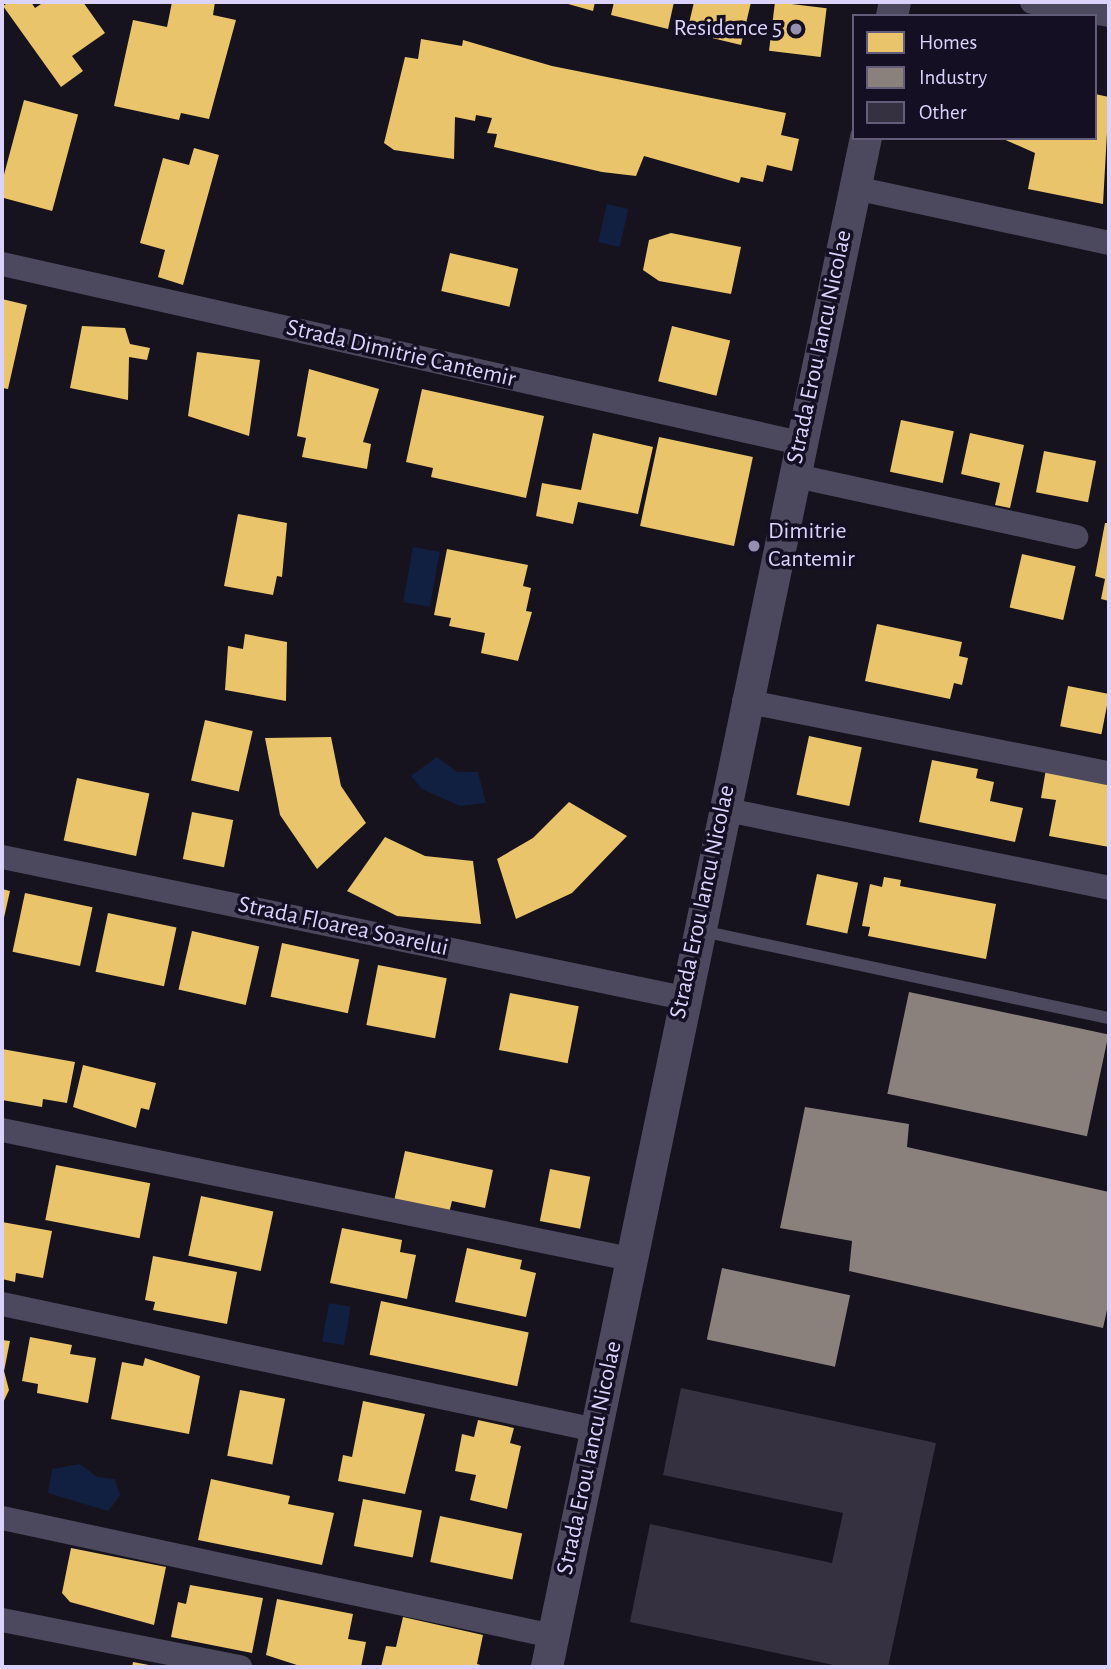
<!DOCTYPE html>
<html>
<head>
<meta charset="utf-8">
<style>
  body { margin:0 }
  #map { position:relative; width:1111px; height:1669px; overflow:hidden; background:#16131e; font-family:"Alegreya Sans",sans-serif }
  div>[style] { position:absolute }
  .water>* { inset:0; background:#112041; transform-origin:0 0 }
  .homes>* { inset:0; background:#e9c46a; transform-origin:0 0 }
  .industry>* { inset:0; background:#8a817c; transform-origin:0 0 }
  .building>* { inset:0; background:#353140 }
  .service>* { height:12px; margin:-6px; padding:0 6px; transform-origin:6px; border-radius:6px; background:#4c495e }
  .minor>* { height:24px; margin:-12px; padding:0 12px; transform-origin:12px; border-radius:12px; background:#4c495e }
  .tertiary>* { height:32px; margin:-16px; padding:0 16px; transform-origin:16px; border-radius:16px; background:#4c495e }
  .dots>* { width:19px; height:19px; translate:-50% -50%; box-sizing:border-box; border:4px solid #140f22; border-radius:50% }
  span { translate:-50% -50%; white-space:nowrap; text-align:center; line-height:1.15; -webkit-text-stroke:7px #140f22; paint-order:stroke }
  .poi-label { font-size:24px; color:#dbd3fc }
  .right { translate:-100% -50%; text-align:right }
  .left { translate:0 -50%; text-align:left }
  .street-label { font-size:24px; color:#dbd3fc }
  .frame { position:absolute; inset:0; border:4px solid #dbd3fc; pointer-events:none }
  .legend { position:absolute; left:852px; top:14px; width:245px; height:126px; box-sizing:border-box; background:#140f22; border:2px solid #645d79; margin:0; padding:9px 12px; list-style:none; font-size:21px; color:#dbd3fc }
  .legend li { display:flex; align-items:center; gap:14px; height:35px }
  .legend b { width:35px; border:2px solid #645d79 }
</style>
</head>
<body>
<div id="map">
  <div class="water">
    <i style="left:607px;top:204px;width:22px;height:39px;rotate:13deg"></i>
    <i style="left:413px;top:547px;width:27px;height:56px;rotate:10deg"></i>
    <i style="clip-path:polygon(437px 757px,457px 772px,478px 772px,486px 803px,460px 806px,422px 789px,411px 776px)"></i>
    <i style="left:329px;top:1303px;width:22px;height:39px;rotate:10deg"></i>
    <i style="clip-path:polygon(80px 1464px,97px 1477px,115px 1479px,120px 1496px,108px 1511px,48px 1493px,52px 1469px)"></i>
  </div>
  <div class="homes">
    <i style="clip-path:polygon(9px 2px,31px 2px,35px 8px,44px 2px,83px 2px,105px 33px,72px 56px,83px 71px,61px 87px,3px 6px)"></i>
    <i style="clip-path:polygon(172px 2px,215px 2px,213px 15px,236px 20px,209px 119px,181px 113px,179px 120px,114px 106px,133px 20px,167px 27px)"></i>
    <i style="clip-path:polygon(561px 2px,595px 2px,593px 11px)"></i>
    <i style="clip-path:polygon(614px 2px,674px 2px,668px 29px,611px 15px)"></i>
    <i style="clip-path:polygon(694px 2px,751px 2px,741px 45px,687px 32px)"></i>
    <i style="left:775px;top:2px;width:52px;height:49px;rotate:7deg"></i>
    <i style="clip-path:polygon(421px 39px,462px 46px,463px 40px,552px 66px,786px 113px,781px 135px,799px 139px,792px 171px,767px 165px,763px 182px,741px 177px,739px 183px,644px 156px,636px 176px,602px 172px,494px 147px,497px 134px,487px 133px,492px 118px,476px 115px,475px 121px,455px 117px,454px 159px,394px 150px,384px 143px,405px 57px,418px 59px)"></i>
    <i style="clip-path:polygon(1095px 94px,1109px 97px,1103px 204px,1028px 189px,1035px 153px,1001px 138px,1095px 138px)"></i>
    <i style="left:24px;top:100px;width:56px;height:100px;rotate:15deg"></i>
    <i style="clip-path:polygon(194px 148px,219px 155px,183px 285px,158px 277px,165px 250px,140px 243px,163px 158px,189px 165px)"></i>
    <i style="clip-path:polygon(671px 233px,741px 247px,731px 294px,659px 281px,643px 270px,649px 240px)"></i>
    <i style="left:450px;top:253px;width:70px;height:39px;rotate:13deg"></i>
    <i style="clip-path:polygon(2px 299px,27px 305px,8px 389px,2px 388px)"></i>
    <i style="clip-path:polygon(82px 326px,125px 328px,130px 344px,150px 348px,147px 360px,129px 357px,128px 400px,70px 388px)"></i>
    <i style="left:672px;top:326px;width:60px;height:57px;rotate:14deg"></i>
    <i style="clip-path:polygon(197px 352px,260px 360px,249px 436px,188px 416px)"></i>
    <i style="clip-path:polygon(309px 369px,379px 389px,363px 442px,371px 444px,367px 469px,302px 457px,306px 438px,297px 436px)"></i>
    <i style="clip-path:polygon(422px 389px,544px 416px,526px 498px,431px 477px,433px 468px,406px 462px)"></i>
    <i style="left:901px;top:420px;width:54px;height:53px;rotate:12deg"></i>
    <i style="clip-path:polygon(593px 433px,653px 447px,638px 514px,578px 502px,573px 524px,536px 516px,542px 483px,581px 490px)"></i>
    <i style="clip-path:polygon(970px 433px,1024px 445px,1010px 508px,995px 505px,1000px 483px,961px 474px)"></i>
    <i style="left:659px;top:437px;width:96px;height:91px;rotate:12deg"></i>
    <i style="left:1044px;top:451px;width:53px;height:42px;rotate:11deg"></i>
    <i style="clip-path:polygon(238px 514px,287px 523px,282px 577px,277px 576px,273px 595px,224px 586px)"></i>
    <i style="clip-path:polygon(1105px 523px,1109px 523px,1109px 601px,1101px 599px,1105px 579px,1095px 576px)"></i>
    <i style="clip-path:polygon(447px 549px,528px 565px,523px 586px,531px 588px,526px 611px,532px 612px,518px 661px,481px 653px,485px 633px,449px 626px,451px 618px,434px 615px)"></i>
    <i style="left:1022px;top:554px;width:55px;height:55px;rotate:13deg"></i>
    <i style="clip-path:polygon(877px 624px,962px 642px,959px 656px,968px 658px,962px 685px,954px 683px,950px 699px,865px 681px)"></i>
    <i style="clip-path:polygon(245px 634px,287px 642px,286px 701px,225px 690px,228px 646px,243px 649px)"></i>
    <i style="left:1068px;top:686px;width:42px;height:41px;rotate:11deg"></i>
    <i style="left:205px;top:720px;width:49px;height:62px;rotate:13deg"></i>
    <i style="left:809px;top:736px;width:54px;height:60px;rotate:12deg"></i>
    <i style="clip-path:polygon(331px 737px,341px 786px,366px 823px,317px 869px,280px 815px,265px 738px)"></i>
    <i style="clip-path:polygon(932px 760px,978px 769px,976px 778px,994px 782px,990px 801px,1023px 808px,1015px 842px,919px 822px)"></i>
    <i style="clip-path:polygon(1046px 769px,1109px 781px,1109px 847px,1049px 836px,1056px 800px,1041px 798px)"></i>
    <i style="left:77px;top:778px;width:74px;height:64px;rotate:12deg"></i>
    <i style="clip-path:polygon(569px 802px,627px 836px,572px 893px,516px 919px,497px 859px,533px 838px)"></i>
    <i style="left:192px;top:812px;width:42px;height:48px;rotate:11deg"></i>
    <i style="clip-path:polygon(385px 837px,425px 856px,473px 861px,481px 924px,397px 916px,347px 891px)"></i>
    <i style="left:817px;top:874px;width:42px;height:52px;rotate:12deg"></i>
    <i style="clip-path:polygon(884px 877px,901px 880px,900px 886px,996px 904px,986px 959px,868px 936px,870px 927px,862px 926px,870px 884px,882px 887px)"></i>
    <i style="clip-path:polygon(2px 889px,10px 891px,3px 922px,2px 922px)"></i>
    <i style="left:25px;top:893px;width:69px;height:60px;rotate:12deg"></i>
    <i style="left:108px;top:913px;width:70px;height:60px;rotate:12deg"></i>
    <i style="left:192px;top:931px;width:69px;height:60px;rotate:13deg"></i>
    <i style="left:282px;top:943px;width:79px;height:55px;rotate:12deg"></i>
    <i style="left:378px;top:965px;width:70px;height:61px;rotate:11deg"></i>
    <i style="left:510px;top:993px;width:70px;height:58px;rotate:11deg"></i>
    <i style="clip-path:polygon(2px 1049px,75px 1062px,67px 1103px,43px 1099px,42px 1107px,2px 1100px)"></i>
    <i style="clip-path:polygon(83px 1065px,156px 1083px,149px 1110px,141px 1108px,136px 1128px,73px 1107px)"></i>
    <i style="clip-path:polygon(405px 1151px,493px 1170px,485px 1208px,452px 1201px,449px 1213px,394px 1201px)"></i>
    <i style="left:56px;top:1165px;width:96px;height:56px;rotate:11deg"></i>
    <i style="left:550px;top:1169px;width:41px;height:53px;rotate:11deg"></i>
    <i style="left:201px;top:1196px;width:74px;height:61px;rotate:12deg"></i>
    <i style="clip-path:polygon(2px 1222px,52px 1231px,43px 1278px,16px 1273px,15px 1282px,2px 1279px)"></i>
    <i style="clip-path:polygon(342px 1228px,402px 1240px,400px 1252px,416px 1255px,407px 1299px,330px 1283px)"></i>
    <i style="clip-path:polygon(467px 1248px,522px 1260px,520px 1269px,536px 1273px,526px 1317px,455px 1302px)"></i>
    <i style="clip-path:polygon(153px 1256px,237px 1272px,227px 1324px,153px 1310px,155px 1302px,145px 1300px)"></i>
    <i style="left:381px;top:1301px;width:151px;height:55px;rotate:12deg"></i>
    <i style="clip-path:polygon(30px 1337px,72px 1345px,70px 1354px,96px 1358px,88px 1403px,37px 1393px,38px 1384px,22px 1381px)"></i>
    <i style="clip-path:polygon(2px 1340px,10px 1341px,4px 1371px,9px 1390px,2px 1405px)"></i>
    <i style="clip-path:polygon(145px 1358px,200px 1376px,189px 1434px,111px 1419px,122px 1362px,143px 1366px)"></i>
    <i style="left:240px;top:1390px;width:46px;height:67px;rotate:11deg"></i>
    <i style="clip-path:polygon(363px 1401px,425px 1414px,405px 1494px,338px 1481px,343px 1455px,352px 1457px)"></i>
    <i style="clip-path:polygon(478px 1420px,514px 1428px,510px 1443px,521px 1446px,507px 1509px,470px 1500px,476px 1475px,455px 1471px,462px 1434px,474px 1437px)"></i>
    <i style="clip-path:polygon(211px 1479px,290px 1496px,288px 1504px,334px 1513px,322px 1565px,198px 1540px)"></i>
    <i style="left:363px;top:1499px;width:60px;height:48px;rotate:11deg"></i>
    <i style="left:440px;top:1516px;width:84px;height:47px;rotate:12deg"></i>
    <i style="clip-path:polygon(71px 1548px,166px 1567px,154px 1625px,70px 1602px,62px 1593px)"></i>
    <i style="clip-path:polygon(190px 1585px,263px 1598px,252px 1653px,171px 1637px,178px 1602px,186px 1604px)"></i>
    <i style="clip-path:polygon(277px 1599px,353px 1614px,348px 1639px,366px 1642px,361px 1667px,303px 1667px,266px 1655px)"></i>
    <i style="clip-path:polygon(403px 1617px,483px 1635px,477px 1664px,487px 1667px,381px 1667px,386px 1646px,396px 1647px)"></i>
    <i style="clip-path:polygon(133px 1662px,154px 1666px,154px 1667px,132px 1667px)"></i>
  </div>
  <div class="industry">
    <i style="left:909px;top:992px;width:204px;height:104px;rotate:12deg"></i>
    <i style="clip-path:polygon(805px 1107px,909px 1124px,907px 1147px,1109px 1192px,1109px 1301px,1103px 1328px,849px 1271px,852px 1241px,780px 1228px)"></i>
    <i style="left:722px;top:1268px;width:131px;height:73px;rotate:12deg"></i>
  </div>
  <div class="building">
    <i style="clip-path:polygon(681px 1388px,936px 1443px,888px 1667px,843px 1667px,630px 1622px,650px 1524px,832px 1563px,843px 1513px,663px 1475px)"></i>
  </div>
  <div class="service">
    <i style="left:702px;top:931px;width:416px;rotate:12.1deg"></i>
  </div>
  <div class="minor">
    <i style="left:1032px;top:2px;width:78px;rotate:9.6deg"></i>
    <i style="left:855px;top:188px;width:260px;rotate:12.2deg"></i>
    <i style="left:2px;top:264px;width:818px;rotate:12.64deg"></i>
    <i style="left:792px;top:475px;width:291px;rotate:12.3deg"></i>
    <i style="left:744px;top:701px;width:372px;rotate:11.2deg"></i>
    <i style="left:722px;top:809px;width:395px;rotate:11.5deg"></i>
    <i style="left:2px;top:857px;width:696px;rotate:11.68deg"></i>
    <i style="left:2px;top:1130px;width:641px;rotate:11.61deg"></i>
    <i style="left:2px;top:1304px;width:607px;rotate:11.98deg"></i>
    <i style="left:2px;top:1518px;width:563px;rotate:12.09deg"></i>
    <i style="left:2px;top:1620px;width:243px;rotate:11.2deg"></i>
  </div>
  <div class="tertiary">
    <i style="left:892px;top:16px;width:14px;rotate:-78deg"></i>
    <i style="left:547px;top:1667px;width:1562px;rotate:-78.22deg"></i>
  </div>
  <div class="dots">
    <i style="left:796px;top:29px;background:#9690ae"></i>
    <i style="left:754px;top:546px;background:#9690ae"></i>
  </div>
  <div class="poi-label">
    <span class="right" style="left:782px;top:29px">Residence 5</span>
    <span class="left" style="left:768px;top:546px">Dimitrie<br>Cantemir</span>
  </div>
  <div class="street-label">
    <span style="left:820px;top:347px;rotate:-78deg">Strada Erou Iancu Nicolae</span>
    <span style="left:401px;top:354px;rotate:13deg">Strada Dimitrie Cantemir</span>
    <span style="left:703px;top:902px;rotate:-78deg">Strada Erou Iancu Nicolae</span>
    <span style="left:343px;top:927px;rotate:12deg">Strada Floarea Soarelui</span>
    <span style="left:590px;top:1458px;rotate:-78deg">Strada Erou Iancu Nicolae</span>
  </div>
  <div class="frame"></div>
  <ul class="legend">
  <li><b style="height:19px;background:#e9c46a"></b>Homes</li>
  <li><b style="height:19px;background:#8a817c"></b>Industry</li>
  <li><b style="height:19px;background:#353140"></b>Other</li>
  </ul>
</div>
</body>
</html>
